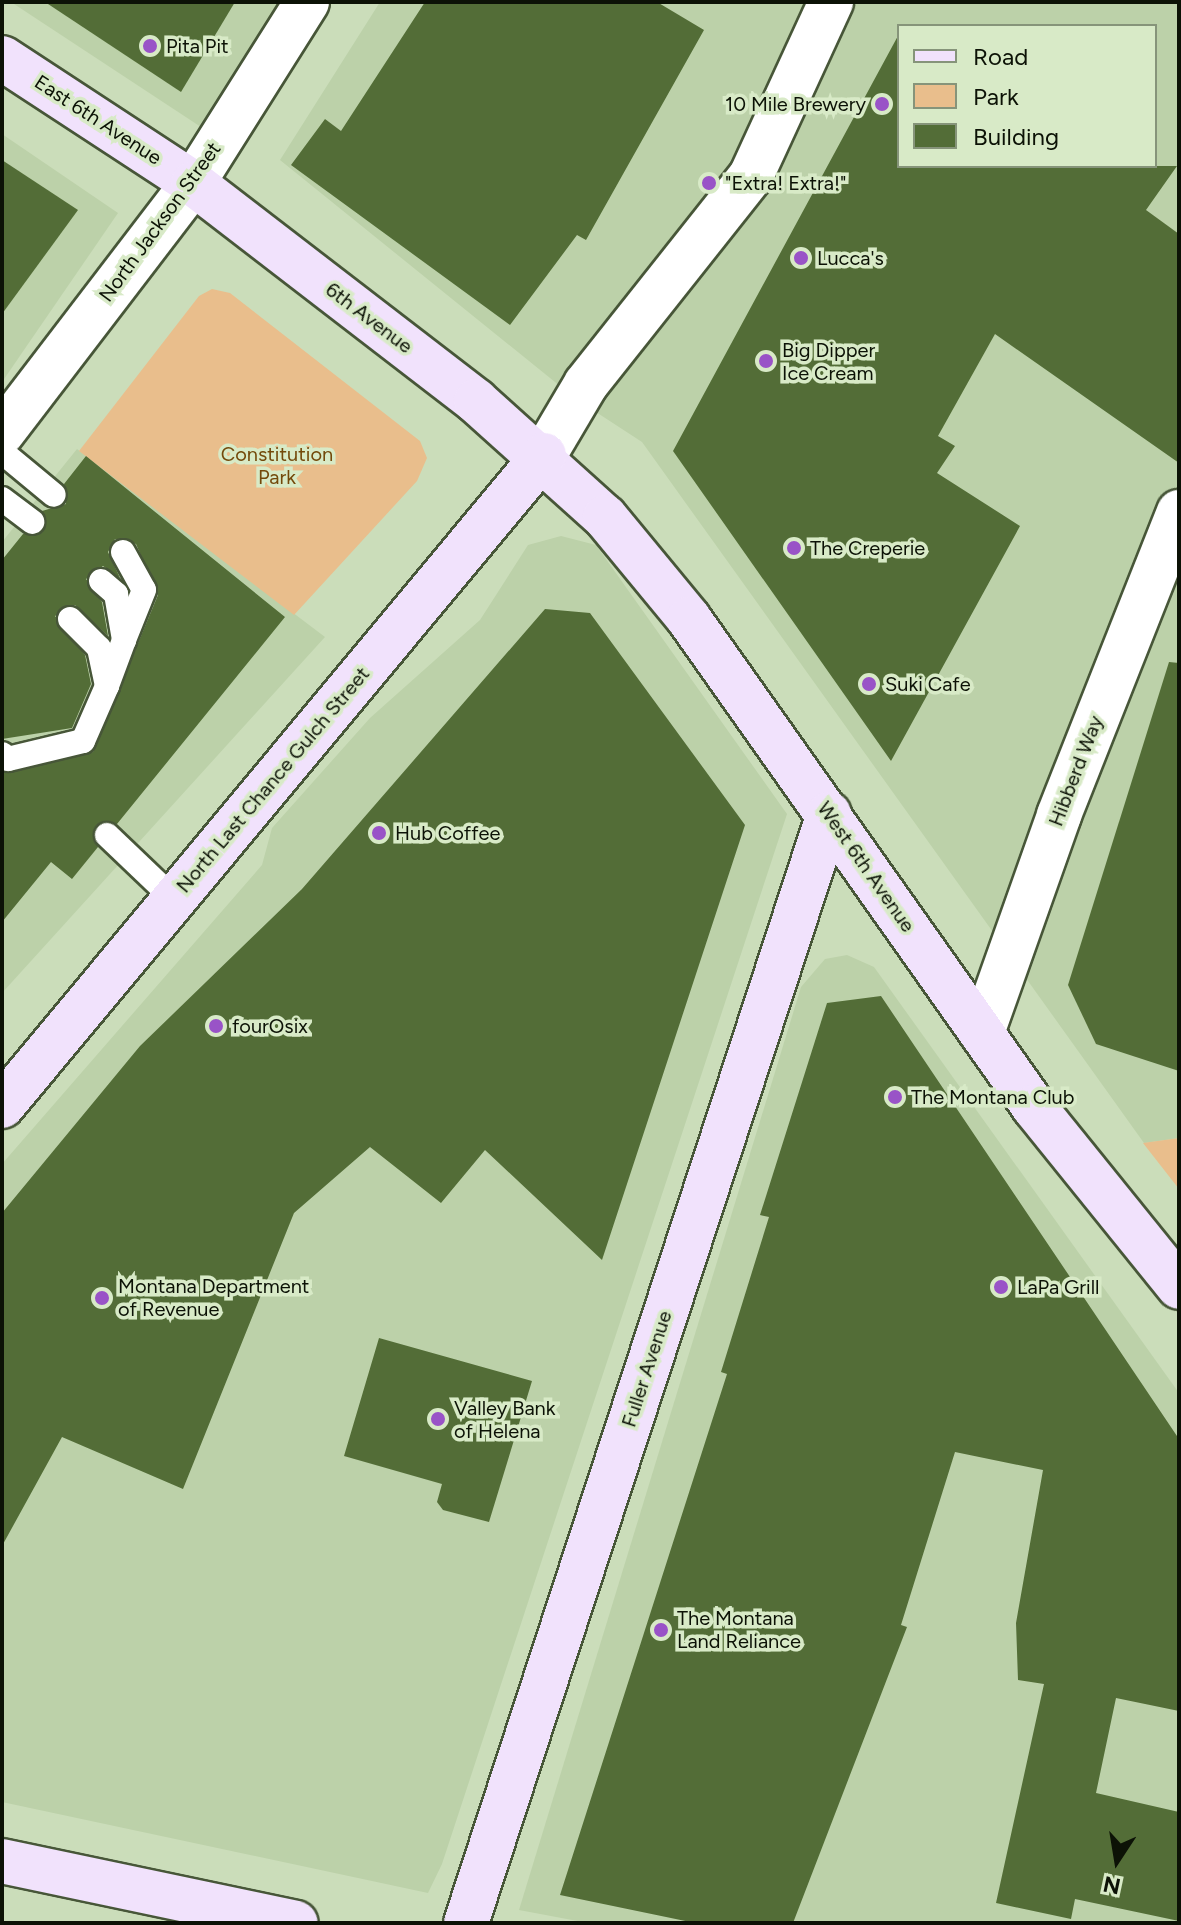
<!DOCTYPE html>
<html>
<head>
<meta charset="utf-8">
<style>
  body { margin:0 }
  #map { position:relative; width:1181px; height:1925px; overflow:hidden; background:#cbddba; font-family:Figtree,sans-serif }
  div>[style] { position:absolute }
  .built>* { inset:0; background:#bcd1a9 }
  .green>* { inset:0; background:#e9be8c }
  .building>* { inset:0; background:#536d37 }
  .roads { filter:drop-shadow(2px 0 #475638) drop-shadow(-2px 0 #475638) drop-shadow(0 2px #475638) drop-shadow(0 -2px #475638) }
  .lane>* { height:24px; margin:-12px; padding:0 12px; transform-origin:12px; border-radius:12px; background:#fff }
  .street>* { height:44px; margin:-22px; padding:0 22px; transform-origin:22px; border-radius:22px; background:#fff }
  .secondary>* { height:44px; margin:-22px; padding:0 22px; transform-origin:22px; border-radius:22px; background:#f1e2fc }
  .dots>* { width:22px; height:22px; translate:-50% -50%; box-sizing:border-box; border:4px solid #d8eac7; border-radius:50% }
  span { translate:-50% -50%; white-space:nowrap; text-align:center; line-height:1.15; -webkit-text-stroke:7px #d8eac7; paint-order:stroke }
  .poi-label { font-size:20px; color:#0c1206 }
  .left { translate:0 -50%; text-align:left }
  .right { translate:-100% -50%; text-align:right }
  .street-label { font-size:20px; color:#0c1206 }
  .park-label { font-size:20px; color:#73490a }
  .frame { position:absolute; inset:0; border:4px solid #0c1206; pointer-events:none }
  .legend { position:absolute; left:897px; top:24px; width:260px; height:144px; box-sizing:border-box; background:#d8eac7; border:2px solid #86947a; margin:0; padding:10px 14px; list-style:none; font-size:24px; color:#0c1206 }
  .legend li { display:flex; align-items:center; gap:16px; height:40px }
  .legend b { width:40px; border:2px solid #86947a }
  .north { position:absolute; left:1077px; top:1821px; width:80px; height:80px; -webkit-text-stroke:6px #d8eac7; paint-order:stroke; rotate:192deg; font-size:22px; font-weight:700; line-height:32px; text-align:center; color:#0c1206 }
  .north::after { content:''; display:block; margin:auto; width:28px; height:36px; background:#0c1206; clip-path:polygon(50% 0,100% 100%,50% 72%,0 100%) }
</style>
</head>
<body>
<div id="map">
  <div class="built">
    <i style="clip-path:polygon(11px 2px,283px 2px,204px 129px)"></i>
    <i style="clip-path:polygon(evenodd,380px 2px,1179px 2px,1179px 1138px,1144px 1143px,642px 442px,576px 399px,280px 160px,380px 2px,899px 26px,1155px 26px,1155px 166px,899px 166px,899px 26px)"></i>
    <i style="clip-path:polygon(2px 134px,118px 213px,2px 382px)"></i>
    <i style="clip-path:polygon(77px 449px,325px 637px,2px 993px,2px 542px)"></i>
    <i style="clip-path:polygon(561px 536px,596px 545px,787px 814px,442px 1864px,428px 1893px,2px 1802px,2px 1164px,262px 865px,272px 828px,370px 718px,480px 620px,528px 545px)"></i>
    <i style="clip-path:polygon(847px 955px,874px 967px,1179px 1393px,1179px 1923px,588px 1923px,519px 1910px,801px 987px,825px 959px)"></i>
  </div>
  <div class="green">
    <i style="clip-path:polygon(212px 289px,230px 293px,420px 441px,427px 458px,417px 481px,294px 615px,79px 451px,199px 296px)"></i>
    <i style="clip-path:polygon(1179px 1138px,1179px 1189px,1143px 1143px)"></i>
  </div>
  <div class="building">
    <i style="clip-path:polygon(45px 2px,235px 2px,181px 92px)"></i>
    <i style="clip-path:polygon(425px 2px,657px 2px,704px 30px,586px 240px,577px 235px,510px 325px,291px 165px,325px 119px,341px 131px)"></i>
    <i style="clip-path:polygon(899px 34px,899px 166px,1177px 166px,1146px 210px,1179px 234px,1179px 463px,995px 334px,938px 436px,955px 446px,937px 473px,1020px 526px,891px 761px,673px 451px)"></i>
    <i style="clip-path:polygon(2px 160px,78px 210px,2px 314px)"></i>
    <i style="clip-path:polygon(86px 456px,285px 617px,117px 824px,96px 825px,98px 847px,72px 879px,51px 862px,2px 922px,2px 772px,93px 752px,158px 595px,136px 544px,115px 539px,108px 552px,120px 578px,103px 566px,86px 579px,102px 602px,108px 636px,75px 605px,55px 616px,85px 655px,91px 684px,72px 728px,2px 739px,2px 560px,23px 534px,43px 532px,42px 511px,66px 504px,64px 484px)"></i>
    <i style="clip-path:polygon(545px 609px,590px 613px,745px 825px,602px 1260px,485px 1150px,441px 1203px,370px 1147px,294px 1213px,183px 1489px,62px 1437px,2px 1546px,2px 1213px,140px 1046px,302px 889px)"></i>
    <i style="clip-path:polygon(1169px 662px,1179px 663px,1179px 1071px,1096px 1044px,1068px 985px)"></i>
    <i style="clip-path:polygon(881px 996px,1179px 1439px,1179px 1711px,1116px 1698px,1096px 1793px,1179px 1812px,1179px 1921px,1075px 1899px,1071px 1919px,996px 1903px,1044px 1684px,1018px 1680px,1016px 1623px,1043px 1470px,955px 1452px,901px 1625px,907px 1627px,793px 1923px,695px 1923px,560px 1895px,727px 1374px,721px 1372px,769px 1217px,760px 1215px,827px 1003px)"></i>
    <i style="clip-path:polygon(379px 1338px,532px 1381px,489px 1522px,443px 1510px,437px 1502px,442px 1484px,344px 1456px)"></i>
  </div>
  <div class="roads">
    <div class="lane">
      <i style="left:2px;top:452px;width:67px;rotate:39.6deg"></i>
      <i style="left:2px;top:499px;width:38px;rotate:37deg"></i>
      <i style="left:123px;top:552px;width:43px;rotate:61.1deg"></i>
      <i style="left:144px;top:590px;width:54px;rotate:111.8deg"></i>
      <i style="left:101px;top:581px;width:20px;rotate:41deg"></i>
      <i style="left:116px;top:594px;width:47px;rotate:80.1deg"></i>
      <i style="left:124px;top:640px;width:49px;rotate:110.3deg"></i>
      <i style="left:2px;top:754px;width:8px;rotate:40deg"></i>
      <i style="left:8px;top:759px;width:77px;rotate:-13.5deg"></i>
      <i style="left:83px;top:741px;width:60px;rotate:-66.4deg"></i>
      <i style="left:107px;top:686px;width:39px;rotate:-102deg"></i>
      <i style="left:99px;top:648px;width:41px;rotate:-135deg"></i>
      <i style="left:107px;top:835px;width:93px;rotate:43.7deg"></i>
    </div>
    <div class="street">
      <i style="left:2px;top:433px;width:315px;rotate:-52.6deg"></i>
      <i style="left:193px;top:183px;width:214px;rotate:-57.8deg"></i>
      <i style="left:544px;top:455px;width:82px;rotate:-59.4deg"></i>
      <i style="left:586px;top:384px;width:265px;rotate:-51.6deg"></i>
      <i style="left:751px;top:176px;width:192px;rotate:-65.3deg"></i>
      <i style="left:982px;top:1033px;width:231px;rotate:-70.5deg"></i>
      <i style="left:1059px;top:815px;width:326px;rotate:-68.4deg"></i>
    </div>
    <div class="secondary">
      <i style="left:2px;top:58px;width:228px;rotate:33.2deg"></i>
      <i style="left:193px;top:183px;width:357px;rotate:37.6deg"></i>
      <i style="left:476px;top:401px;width:173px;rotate:42deg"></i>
      <i style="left:605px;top:517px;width:132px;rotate:50.5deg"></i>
      <i style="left:689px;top:619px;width:598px;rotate:54.74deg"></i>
      <i style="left:1034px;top:1107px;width:231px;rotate:51.1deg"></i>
      <i style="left:2px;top:1106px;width:847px;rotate:-50.22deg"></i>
      <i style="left:2px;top:1861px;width:300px;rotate:11.9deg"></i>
      <i style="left:466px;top:1923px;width:1167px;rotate:-71.88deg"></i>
    </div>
  </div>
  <div class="dots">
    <i style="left:150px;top:46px;background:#9953c7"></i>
    <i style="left:882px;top:104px;background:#9953c7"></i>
    <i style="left:709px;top:183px;background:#9953c7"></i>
    <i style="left:801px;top:258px;background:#9953c7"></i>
    <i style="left:766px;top:361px;background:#9953c7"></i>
    <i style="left:794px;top:548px;background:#9953c7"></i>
    <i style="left:869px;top:684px;background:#9953c7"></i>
    <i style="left:379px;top:833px;background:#9953c7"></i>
    <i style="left:216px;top:1026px;background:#9953c7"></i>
    <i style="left:895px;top:1097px;background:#9953c7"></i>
    <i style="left:1001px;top:1287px;background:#9953c7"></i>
    <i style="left:102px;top:1298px;background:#9953c7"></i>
    <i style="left:438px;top:1419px;background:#9953c7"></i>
    <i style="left:661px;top:1630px;background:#9953c7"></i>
  </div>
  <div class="poi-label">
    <span class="left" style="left:166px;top:46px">Pita Pit</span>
    <span class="right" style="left:866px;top:104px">10 Mile Brewery</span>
    <span class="left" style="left:725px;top:183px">"Extra! Extra!"</span>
    <span class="left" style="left:817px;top:258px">Lucca's</span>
    <span class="left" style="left:782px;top:362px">Big Dipper<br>Ice Cream</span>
    <span class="left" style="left:810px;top:548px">The Creperie</span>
    <span class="left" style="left:885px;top:684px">Suki Cafe</span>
    <span class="left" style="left:395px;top:833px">Hub Coffee</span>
    <span class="left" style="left:232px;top:1026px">fourOsix</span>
    <span class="left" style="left:911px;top:1097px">The Montana Club</span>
    <span class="left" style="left:118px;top:1298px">Montana Department<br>of Revenue</span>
    <span class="left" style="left:1017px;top:1287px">LaPa Grill</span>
    <span class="left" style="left:454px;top:1420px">Valley Bank<br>of Helena</span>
    <span class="left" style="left:677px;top:1630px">The Montana<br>Land Reliance</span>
  </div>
  <div class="street-label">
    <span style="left:98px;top:120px;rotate:33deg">East 6th Avenue</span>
    <span style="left:160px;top:222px;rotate:-54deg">North Jackson Street</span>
    <span style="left:369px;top:318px;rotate:37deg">6th Avenue</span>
    <span style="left:1076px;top:771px;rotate:-69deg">Hibberd Way</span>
    <span style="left:273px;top:780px;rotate:-50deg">North Last Chance Gulch Street</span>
    <span style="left:866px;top:867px;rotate:55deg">West 6th Avenue</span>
    <span style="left:647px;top:1369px;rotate:-72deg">Fuller Avenue</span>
  </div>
  <div class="park-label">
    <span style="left:277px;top:466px">Constitution<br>Park</span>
  </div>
  <div class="frame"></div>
  <ul class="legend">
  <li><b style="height:10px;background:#f1e2fc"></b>Road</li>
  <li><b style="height:22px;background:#e9be8c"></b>Park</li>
  <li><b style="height:22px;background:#536d37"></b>Building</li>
  </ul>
  <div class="north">N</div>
</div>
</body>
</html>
